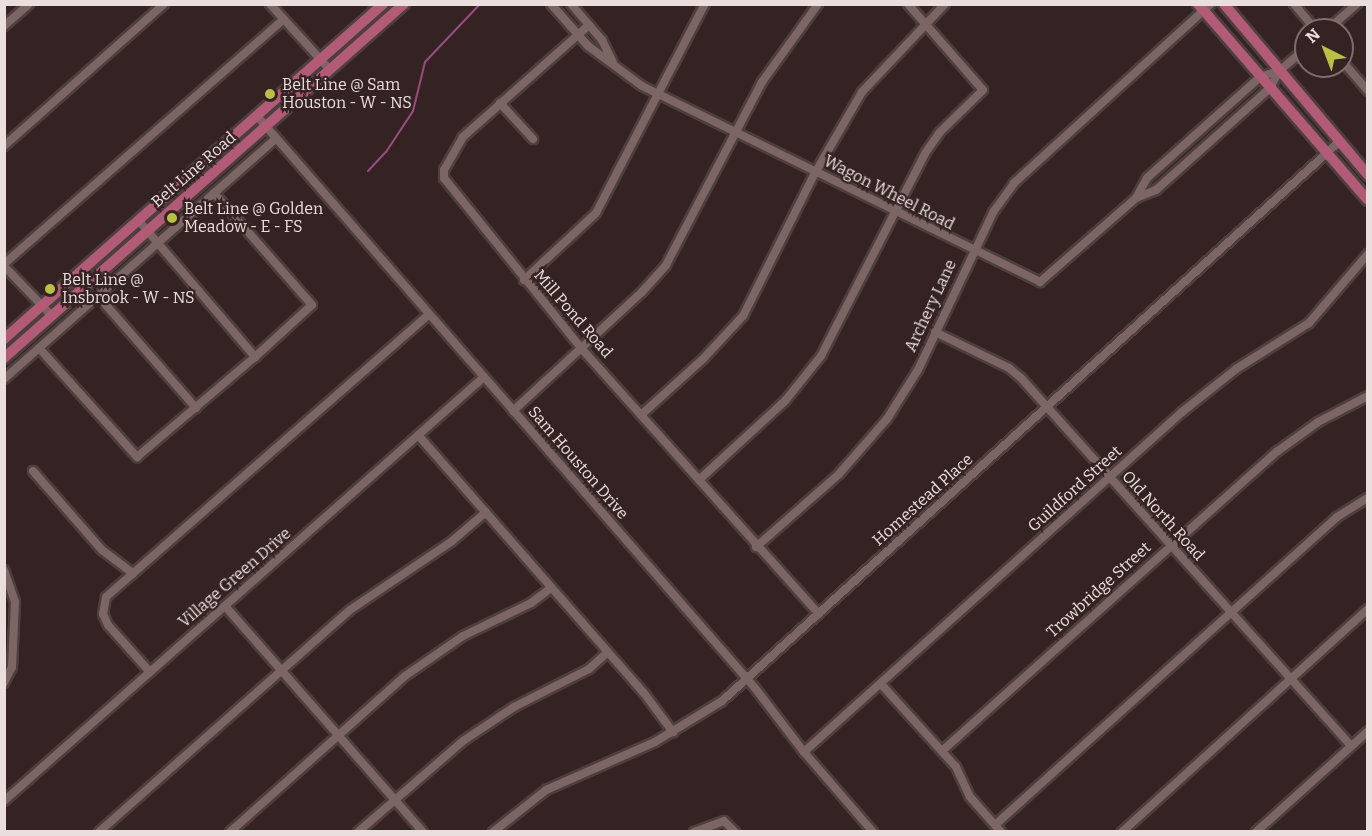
<!DOCTYPE html>
<html>
<head>
<meta charset="utf-8">
<style>
  body { margin:0 }
  #map { position:relative; width:1372px; height:836px; overflow:hidden; background:#352323; font-family:Bitter,serif }
  div>[style] { position:absolute }
  .stream>* { height:2px; margin:-1px; padding:0 1px; transform-origin:1px; border-radius:1px; background:#9a4b80 }
  .roads { filter:drop-shadow(2px 0 #4e3f3e) drop-shadow(-2px 0 #4e3f3e) drop-shadow(0 2px #4e3f3e) drop-shadow(0 -2px #4e3f3e) }
  .minor>* { height:8px; margin:-4px; padding:0 4px; transform-origin:4px; border-radius:4px; background:#7c6665 }
  .major>* { height:10px; margin:-5px; padding:0 5px; transform-origin:5px; border-radius:5px; background:#b15b77 }
  .dots>* { width:16px; height:16px; translate:-50% -50%; box-sizing:border-box; border:3px solid #352323; border-radius:50% }
  span { translate:-50% -50%; white-space:nowrap; text-align:center; line-height:1.15; -webkit-text-stroke:4.5px #352323; paint-order:stroke }
  .poi-label { font-size:16px; color:#ebdfde }
  .left { translate:0 -50%; text-align:left }
  .street-label { font-size:16px; color:#ebdfde }
  .frame { position:absolute; inset:0; border:6px solid #ebdfde; pointer-events:none }
  .north { position:absolute; left:1294px; top:18px; width:60px; height:60px; box-sizing:border-box; background:#352323; border:2px solid #7e6e6e; border-radius:50%; rotate:318deg; font-size:16px; font-weight:700; line-height:24px; text-align:center; color:#ebdfde }
  .north::after { content:''; display:block; margin:auto; width:21px; height:27px; background:#b9c046; clip-path:polygon(50% 0,100% 100%,50% 72%,0 100%) }
</style>
</head>
<body>
<div id="map">
  <div class="stream">
    <i style="left:368px;top:171px;width:26px;rotate:-47deg"></i>
    <i style="left:386px;top:152px;width:49px;rotate:-56.6deg"></i>
    <i style="left:413px;top:111px;width:50px;rotate:-76.2deg"></i>
    <i style="left:425px;top:62px;width:80px;rotate:-46.5deg"></i>
  </div>
  <div class="roads">
    <div class="minor">
      <i style="left:270px;top:4px;width:89px;rotate:47.7deg"></i>
      <i style="left:551px;top:4px;width:56px;rotate:48.6deg"></i>
      <i style="left:588px;top:46px;width:67px;rotate:36.5deg"></i>
      <i style="left:642px;top:86px;width:444px;rotate:26.2deg"></i>
      <i style="left:1040px;top:282px;width:128px;rotate:-41.2deg"></i>
      <i style="left:1136px;top:198px;width:23px;rotate:-61deg"></i>
      <i style="left:1147px;top:178px;width:152px;rotate:-41.8deg"></i>
      <i style="left:1260px;top:77px;width:20px;rotate:-18deg"></i>
      <i style="left:571px;top:4px;width:48px;rotate:49.3deg"></i>
      <i style="left:602px;top:40px;width:25px;rotate:64deg"></i>
      <i style="left:1294px;top:4px;width:34px;rotate:50deg"></i>
      <i style="left:589px;top:25px;width:169px;rotate:138.4deg"></i>
      <i style="left:463px;top:137px;width:38px;rotate:120deg"></i>
      <i style="left:444px;top:170px;width:8px;rotate:90deg"></i>
      <i style="left:444px;top:178px;width:218px;rotate:51.1deg"></i>
      <i style="left:581px;top:348px;width:357px;rotate:48.2deg"></i>
      <i style="left:4px;top:26px;width:33px;rotate:-41deg"></i>
      <i style="left:1327px;top:30px;width:40px;rotate:-41deg"></i>
      <i style="left:1342px;top:61px;width:40px;rotate:49deg"></i>
      <i style="left:500px;top:103px;width:49px;rotate:47.5deg"></i>
      <i style="left:257px;top:116px;width:758px;rotate:48.96deg"></i>
      <i style="left:755px;top:688px;width:81px;rotate:52.6deg"></i>
      <i style="left:804px;top:752px;width:106px;rotate:49.2deg"></i>
      <i style="left:4px;top:146px;width:214px;rotate:-41.6deg"></i>
      <i style="left:1136px;top:198px;width:22px;rotate:-22deg"></i>
      <i style="left:1156px;top:190px;width:153px;rotate:-41.8deg"></i>
      <i style="left:1270px;top:88px;width:19px;rotate:-62deg"></i>
      <i style="left:1279px;top:71px;width:35px;rotate:-40deg"></i>
      <i style="left:139px;top:221px;width:179px;rotate:49.5deg"></i>
      <i style="left:4px;top:264px;width:372px;rotate:-41.2deg"></i>
      <i style="left:4px;top:266px;width:69px;rotate:46.2deg"></i>
      <i style="left:524px;top:280px;width:98px;rotate:-42.9deg"></i>
      <i style="left:596px;top:213px;width:236px;rotate:-62.5deg"></i>
      <i style="left:98px;top:296px;width:149px;rotate:48.8deg"></i>
      <i style="left:935px;top:332px;width:82px;rotate:25.9deg"></i>
      <i style="left:1009px;top:368px;width:16px;rotate:40deg"></i>
      <i style="left:1021px;top:378px;width:494px;rotate:48.1deg"></i>
      <i style="left:39px;top:348px;width:147px;rotate:48deg"></i>
      <i style="left:137px;top:457px;width:155px;rotate:-40.3deg"></i>
      <i style="left:255px;top:357px;width:77px;rotate:-42.4deg"></i>
      <i style="left:312px;top:305px;width:149px;rotate:-131.2deg"></i>
      <i style="left:4px;top:379px;width:363px;rotate:-41.5deg"></i>
      <i style="left:513px;top:411px;width:176px;rotate:-42.7deg"></i>
      <i style="left:642px;top:292px;width:36px;rotate:-48deg"></i>
      <i style="left:666px;top:265px;width:207px;rotate:-62.3deg"></i>
      <i style="left:762px;top:82px;width:96px;rotate:-54.3deg"></i>
      <i style="left:641px;top:415px;width:84px;rotate:-42.1deg"></i>
      <i style="left:703px;top:359px;width:59px;rotate:-47.1deg"></i>
      <i style="left:743px;top:316px;width:160px;rotate:-63.3deg"></i>
      <i style="left:815px;top:173px;width:94px;rotate:-59.9deg"></i>
      <i style="left:862px;top:92px;width:121px;rotate:-46.7deg"></i>
      <i style="left:418px;top:435px;width:343px;rotate:48.8deg"></i>
      <i style="left:644px;top:693px;width:49px;rotate:53.4deg"></i>
      <i style="left:33px;top:471px;width:105px;rotate:48.9deg"></i>
      <i style="left:102px;top:550px;width:39px;rotate:37deg"></i>
      <i style="left:699px;top:480px;width:117px;rotate:-42.6deg"></i>
      <i style="left:785px;top:401px;width:58px;rotate:-51.3deg"></i>
      <i style="left:821px;top:356px;width:229px;rotate:-62.8deg"></i>
      <i style="left:926px;top:152px;width:24px;rotate:-55deg"></i>
      <i style="left:940px;top:132px;width:60px;rotate:-44.3deg"></i>
      <i style="left:983px;top:90px;width:114px;rotate:-131.1deg"></i>
      <i style="left:756px;top:547px;width:111px;rotate:-41.3deg"></i>
      <i style="left:839px;top:474px;width:73px;rotate:-48.9deg"></i>
      <i style="left:887px;top:419px;width:58px;rotate:-57.7deg"></i>
      <i style="left:918px;top:370px;width:176px;rotate:-64.5deg"></i>
      <i style="left:994px;top:211px;width:34px;rotate:-54deg"></i>
      <i style="left:1014px;top:183px;width:266px;rotate:-42.3deg"></i>
      <i style="left:4px;top:570px;width:34px;rotate:71deg"></i>
      <i style="left:15px;top:602px;width:65px;rotate:92.6deg"></i>
      <i style="left:12px;top:667px;width:18px;rotate:117deg"></i>
      <i style="left:225px;top:606px;width:300px;rotate:48.8deg"></i>
      <i style="left:150px;top:672px;width:63px;rotate:-131.8deg"></i>
      <i style="left:108px;top:625px;width:12px;rotate:-114deg"></i>
      <i style="left:103px;top:614px;width:17px;rotate:-80deg"></i>
      <i style="left:106px;top:597px;width:429px;rotate:-41.2deg"></i>
      <i style="left:881px;top:684px;width:112px;rotate:47.9deg"></i>
      <i style="left:956px;top:767px;width:33px;rotate:65deg"></i>
      <i style="left:970px;top:797px;width:47px;rotate:48.5deg"></i>
      <i style="left:942px;top:751px;width:450px;rotate:-41.8deg"></i>
      <i style="left:1278px;top:451px;width:49px;rotate:-35.9deg"></i>
      <i style="left:1318px;top:422px;width:56px;rotate:-27.5deg"></i>
      <i style="left:804px;top:752px;width:508px;rotate:-41.97deg"></i>
      <i style="left:1182px;top:412px;width:69px;rotate:-38.5deg"></i>
      <i style="left:1236px;top:369px;width:86px;rotate:-32.2deg"></i>
      <i style="left:1309px;top:323px;width:91px;rotate:-49.5deg"></i>
      <i style="left:4px;top:801px;width:640px;rotate:-41.46deg"></i>
      <i style="left:995px;top:825px;width:460px;rotate:-42deg"></i>
      <i style="left:1337px;top:517px;width:36px;rotate:-32deg"></i>
      <i style="left:99px;top:832px;width:335px;rotate:-41.5deg"></i>
      <i style="left:350px;top:610px;width:122px;rotate:-34deg"></i>
      <i style="left:451px;top:542px;width:46px;rotate:-40.6deg"></i>
      <i style="left:230px;top:832px;width:234px;rotate:-41.7deg"></i>
      <i style="left:405px;top:676px;width:70px;rotate:-34.6deg"></i>
      <i style="left:463px;top:636px;width:76px;rotate:-25.9deg"></i>
      <i style="left:531px;top:603px;width:25px;rotate:-37deg"></i>
      <i style="left:358px;top:832px;width:139px;rotate:-40.9deg"></i>
      <i style="left:463px;top:741px;width:61px;rotate:-33.7deg"></i>
      <i style="left:514px;top:707px;width:84px;rotate:-26.9deg"></i>
      <i style="left:589px;top:669px;width:25px;rotate:-42deg"></i>
      <i style="left:493px;top:832px;width:68px;rotate:-38.4deg"></i>
      <i style="left:546px;top:790px;width:119px;rotate:-23.8deg"></i>
      <i style="left:655px;top:742px;width:79px;rotate:-31.5deg"></i>
      <i style="left:722px;top:701px;width:833px;rotate:-42.18deg"></i>
      <i style="left:694px;top:832px;width:32px;rotate:-20deg"></i>
      <i style="left:724px;top:821px;width:16px;rotate:45deg"></i>
      <i style="left:1122px;top:832px;width:332px;rotate:-42.2deg"></i>
      <i style="left:1256px;top:832px;width:151px;rotate:-42deg"></i>
    </div>
    <div class="major">
      <i style="left:1198px;top:4px;width:259px;rotate:49.1deg"></i>
      <i style="left:1224px;top:4px;width:224px;rotate:49.9deg"></i>
      <i style="left:4px;top:339px;width:506px;rotate:-41.47deg"></i>
      <i style="left:4px;top:358px;width:534px;rotate:-41.51deg"></i>
    </div>
  </div>
  <div class="dots">
    <i style="left:270px;top:94px;background:#b9c046"></i>
    <i style="left:172px;top:218px;background:#b9c046"></i>
    <i style="left:50px;top:289px;background:#b9c046"></i>
  </div>
  <div class="poi-label">
    <span class="left" style="left:282px;top:94px">Belt Line @ Sam<br>Houston - W - NS</span>
    <span class="left" style="left:184px;top:218px">Belt Line @ Golden<br>Meadow - E - FS</span>
    <span class="left" style="left:62px;top:289px">Belt Line @<br>Insbrook - W - NS</span>
  </div>
  <div class="street-label">
    <span style="left:194px;top:170px;rotate:-41deg">Belt Line Road</span>
    <span style="left:889px;top:193px;rotate:27deg">Wagon Wheel Road</span>
    <span style="left:931px;top:306px;rotate:-65deg">Archery Lane</span>
    <span style="left:573px;top:314px;rotate:49deg">Mill Pond Road</span>
    <span style="left:578px;top:463px;rotate:49deg">Sam Houston Drive</span>
    <span style="left:1075px;top:489px;rotate:-42deg">Guildford Street</span>
    <span style="left:923px;top:500px;rotate:-42deg">Homestead Place</span>
    <span style="left:1163px;top:516px;rotate:48deg">Old North Road</span>
    <span style="left:235px;top:578px;rotate:-41deg">Village Green Drive</span>
    <span style="left:1099px;top:590px;rotate:-42deg">Trowbridge Street</span>
  </div>
  <div class="frame"></div>
  <div class="north">N</div>
</div>
</body>
</html>
